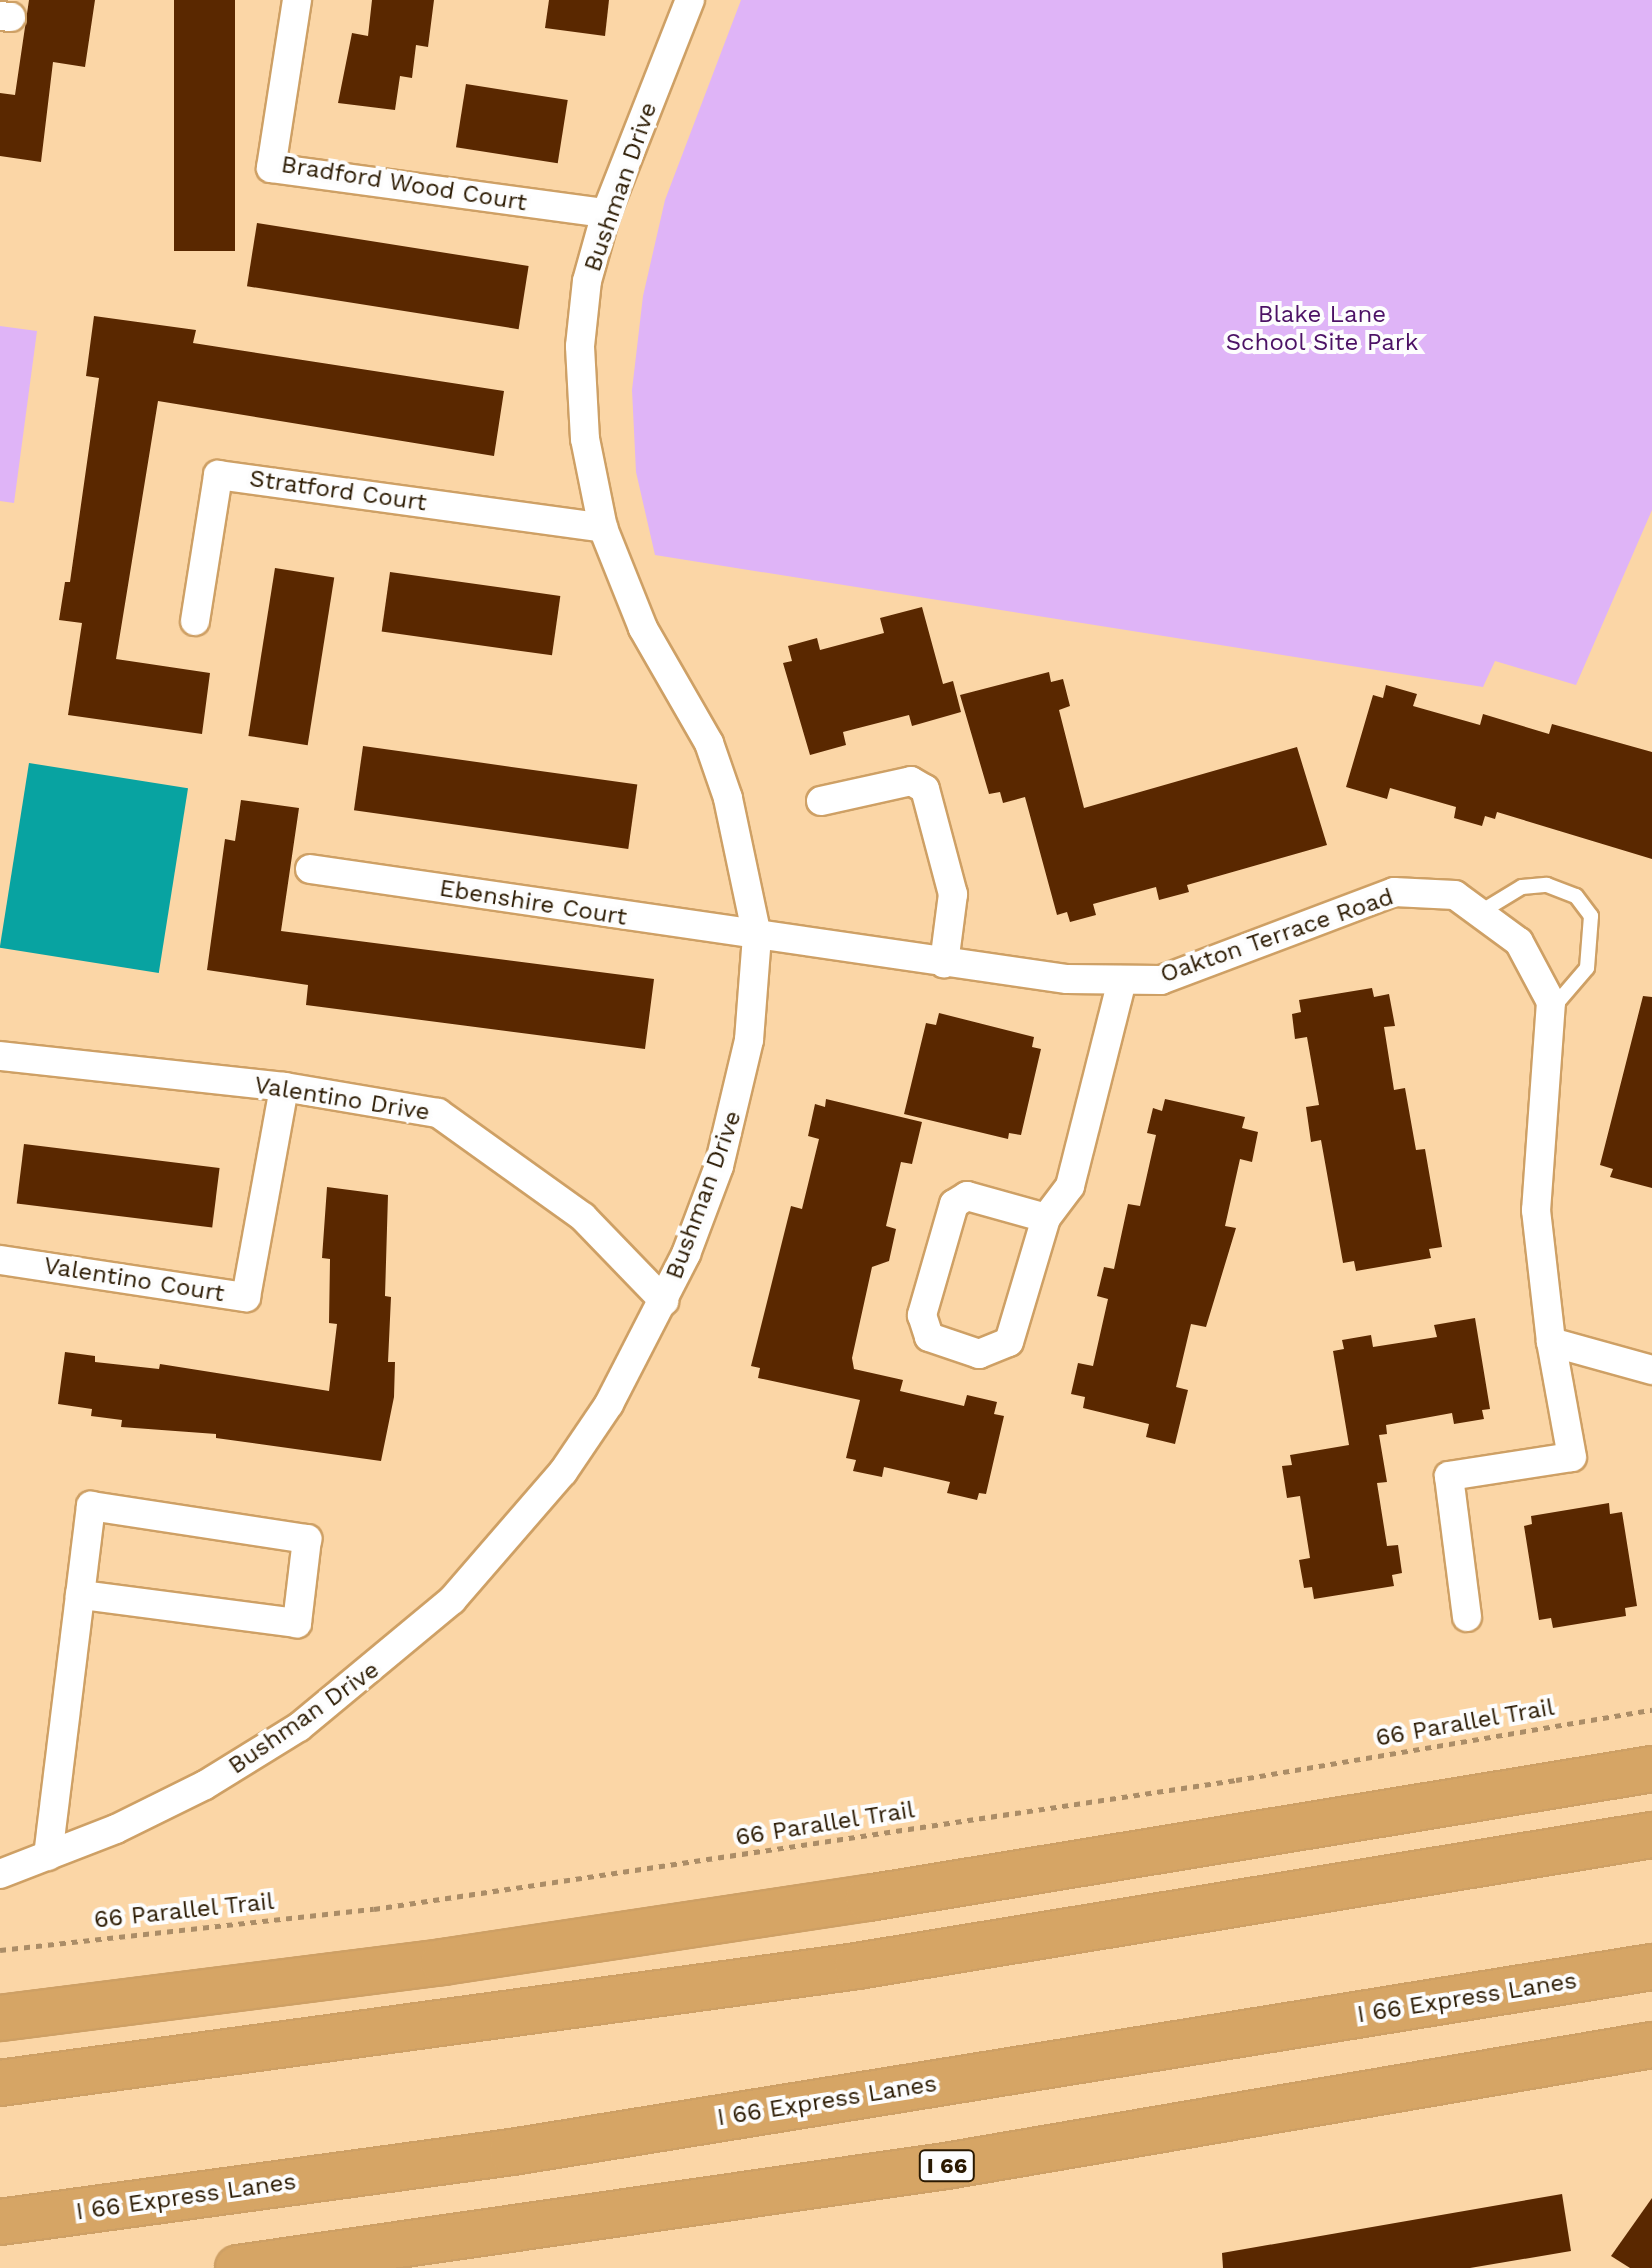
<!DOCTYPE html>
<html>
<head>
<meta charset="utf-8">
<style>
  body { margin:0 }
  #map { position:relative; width:1652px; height:2268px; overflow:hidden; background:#fbd6a6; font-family:"Work Sans",sans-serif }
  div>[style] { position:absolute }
  .green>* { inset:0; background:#dfb4f7 }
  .water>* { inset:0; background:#08a3a1; transform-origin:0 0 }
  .building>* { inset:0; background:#5a2800; transform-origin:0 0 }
  .path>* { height:5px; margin-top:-2.5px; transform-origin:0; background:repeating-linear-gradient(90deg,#ab8d67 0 6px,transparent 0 12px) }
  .roads { filter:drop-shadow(2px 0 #cea065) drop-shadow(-2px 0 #cea065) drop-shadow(0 2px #cea065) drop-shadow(0 -2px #cea065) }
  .lane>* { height:14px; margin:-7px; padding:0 7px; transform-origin:7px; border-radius:7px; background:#fff }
  .street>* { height:28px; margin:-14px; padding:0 14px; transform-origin:14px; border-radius:14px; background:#fff }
  .highway>* { height:44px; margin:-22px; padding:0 22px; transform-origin:22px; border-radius:22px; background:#d6a565 }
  span { translate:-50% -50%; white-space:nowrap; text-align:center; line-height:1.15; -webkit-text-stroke:8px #fdfdfd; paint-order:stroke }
  .shield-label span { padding:2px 6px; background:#fdfdfd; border:2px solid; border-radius:6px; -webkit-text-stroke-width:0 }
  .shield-label { font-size:22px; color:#2a1901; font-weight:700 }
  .street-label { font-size:24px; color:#2a1901 }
  .park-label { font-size:24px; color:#4c1265 }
</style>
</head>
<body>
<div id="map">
  <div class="green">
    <i style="clip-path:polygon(741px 0,1652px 0,1652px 510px,1576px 685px,1495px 661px,1483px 687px,655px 555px,636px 472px,632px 390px,643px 296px,665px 200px)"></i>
    <i style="clip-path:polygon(0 326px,37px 331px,14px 503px,0 501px)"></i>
  </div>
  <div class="water">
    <i style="left:29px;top:763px;width:161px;height:187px;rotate:9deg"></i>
  </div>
  <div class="building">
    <i style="clip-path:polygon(29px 0,95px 0,85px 67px,53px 62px,41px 162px,0 156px,0 93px,15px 95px)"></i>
    <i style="left:174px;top:0;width:61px;height:251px"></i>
    <i style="clip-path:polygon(372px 0,434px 0,428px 47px,416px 45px,412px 78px,400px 76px,395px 110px,338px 103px,352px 33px,368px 36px)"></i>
    <i style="clip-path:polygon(549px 0,609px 0,605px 36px,545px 28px)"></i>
    <i style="left:466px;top:84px;width:103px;height:64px;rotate:9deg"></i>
    <i style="left:257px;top:223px;width:275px;height:64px;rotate:9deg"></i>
    <i style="clip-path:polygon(94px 316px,196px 330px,193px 343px,504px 391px,494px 456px,158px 401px,116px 659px,210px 673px,202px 734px,68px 715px,82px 623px,59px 620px,65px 582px,70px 582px,99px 378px,86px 376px)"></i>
    <i style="left:275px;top:568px;width:60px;height:170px;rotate:9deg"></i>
    <i style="left:390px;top:572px;width:172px;height:60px;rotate:8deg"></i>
    <i style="clip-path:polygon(922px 607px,943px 684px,953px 681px,961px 712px,912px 726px,909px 715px,843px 732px,846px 745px,810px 755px,783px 663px,792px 661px,788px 646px,817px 638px,820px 650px,884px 633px,880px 618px)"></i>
    <i style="clip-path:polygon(1049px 672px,1051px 682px,1063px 679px,1070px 706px,1059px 710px,1084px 808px,1297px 747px,1327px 845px,1187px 885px,1189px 892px,1159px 900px,1156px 887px,1093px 904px,1096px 915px,1070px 922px,1067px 912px,1057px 915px,1025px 797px,1003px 803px,1000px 792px,989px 794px,960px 695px)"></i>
    <i style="clip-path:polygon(1386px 685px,1417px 694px,1413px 706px,1480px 725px,1483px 714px,1549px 734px,1552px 724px,1652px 752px,1652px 859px,1497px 812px,1495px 819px,1485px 816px,1482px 826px,1454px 818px,1456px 807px,1390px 788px,1387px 799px,1346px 787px,1373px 695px,1383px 698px)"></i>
    <i style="left:363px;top:746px;width:277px;height:65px;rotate:8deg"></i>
    <i style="clip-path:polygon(241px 800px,299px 808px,281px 931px,654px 979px,645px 1049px,306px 1005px,308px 985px,207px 970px,225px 839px,235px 841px)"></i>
    <i style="clip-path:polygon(1372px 988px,1374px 997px,1389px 994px,1395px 1026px,1384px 1027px,1394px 1090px,1405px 1088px,1416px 1150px,1425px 1149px,1442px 1247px,1429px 1249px,1431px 1258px,1356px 1271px,1354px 1261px,1343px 1263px,1321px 1140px,1311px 1142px,1306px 1107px,1319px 1105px,1307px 1037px,1295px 1039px,1292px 1014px,1301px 1012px,1299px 1000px)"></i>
    <i style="clip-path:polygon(1643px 996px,1652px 997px,1652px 1188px,1610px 1177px,1613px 1169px,1600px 1165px)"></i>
    <i style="clip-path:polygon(939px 1013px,1034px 1037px,1032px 1047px,1041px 1049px,1021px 1135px,1009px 1133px,1008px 1139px,904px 1114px,926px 1023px,936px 1025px)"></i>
    <i style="clip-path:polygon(826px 1099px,922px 1122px,912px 1164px,901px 1162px,886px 1226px,896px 1229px,889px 1261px,872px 1267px,852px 1358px,854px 1369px,903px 1380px,900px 1391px,964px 1406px,967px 1395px,997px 1402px,994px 1414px,1004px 1416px,986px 1494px,979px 1493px,977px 1500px,947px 1493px,950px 1482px,884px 1467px,882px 1477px,853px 1471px,856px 1460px,846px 1458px,860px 1400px,758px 1378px,760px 1368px,751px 1366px,791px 1206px,802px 1209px,819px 1139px,808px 1136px,815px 1104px,825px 1107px)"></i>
    <i style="clip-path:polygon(1165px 1099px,1245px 1117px,1242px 1128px,1258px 1132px,1252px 1162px,1240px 1159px,1225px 1226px,1236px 1228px,1206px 1327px,1191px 1324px,1176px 1387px,1188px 1390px,1175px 1444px,1146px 1437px,1149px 1424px,1083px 1408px,1085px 1397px,1071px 1394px,1078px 1363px,1093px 1366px,1108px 1299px,1097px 1296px,1104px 1267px,1114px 1269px,1128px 1204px,1140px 1206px,1156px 1135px,1147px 1133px,1153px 1108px,1162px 1111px)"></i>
    <i style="left:24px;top:1144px;width:197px;height:60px;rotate:7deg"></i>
    <i style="clip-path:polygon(327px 1187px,388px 1195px,385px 1296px,391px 1297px,388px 1362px,395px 1362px,394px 1397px,381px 1461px,216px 1438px,216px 1434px,121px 1427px,122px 1420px,91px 1416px,92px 1409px,58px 1404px,65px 1352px,95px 1356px,95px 1362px,159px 1369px,160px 1364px,329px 1391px,337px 1324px,329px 1323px,330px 1259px,322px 1258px)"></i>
    <i style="clip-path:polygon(1475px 1318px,1490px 1409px,1482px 1410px,1484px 1419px,1454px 1424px,1452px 1413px,1386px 1425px,1387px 1434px,1379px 1435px,1387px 1482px,1377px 1483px,1387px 1546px,1398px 1545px,1402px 1573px,1392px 1575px,1394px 1586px,1314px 1599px,1312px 1587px,1304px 1588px,1299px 1560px,1310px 1558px,1300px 1496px,1287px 1498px,1282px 1466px,1292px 1465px,1290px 1455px,1349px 1445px,1333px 1351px,1344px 1349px,1342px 1340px,1371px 1335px,1373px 1347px,1437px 1337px,1434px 1325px)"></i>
    <i style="clip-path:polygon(1609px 1503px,1610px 1514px,1622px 1512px,1637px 1606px,1625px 1608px,1626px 1616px,1553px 1628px,1551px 1618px,1539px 1620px,1524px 1526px,1532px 1524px,1531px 1516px)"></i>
    <i style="clip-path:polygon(1562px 2194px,1571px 2251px,1470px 2268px,1223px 2268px,1222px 2253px)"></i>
    <i style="clip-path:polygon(1652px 2198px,1652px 2268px,1630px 2268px,1611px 2256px)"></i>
  </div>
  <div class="path">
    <i style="left:0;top:1950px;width:376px;rotate:-6.3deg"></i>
    <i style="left:374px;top:1909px;width:872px;rotate:-8.51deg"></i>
    <i style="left:1236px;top:1780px;width:422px;rotate:-9.6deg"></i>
  </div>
  <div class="roads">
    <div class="lane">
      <i style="left:1479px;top:913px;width:50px;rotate:-31.2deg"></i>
      <i style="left:1522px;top:887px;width:25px;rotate:-5deg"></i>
      <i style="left:1547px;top:885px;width:31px;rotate:21deg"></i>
      <i style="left:1576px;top:896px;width:25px;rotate:53deg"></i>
      <i style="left:1591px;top:916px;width:52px;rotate:94.4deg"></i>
      <i style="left:1587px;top:968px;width:55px;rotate:130.6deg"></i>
    </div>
    <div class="street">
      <i style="left:297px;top:0;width:170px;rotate:98.8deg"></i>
      <i style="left:271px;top:168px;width:338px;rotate:7.7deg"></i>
      <i style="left:0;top:16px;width:11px;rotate:5deg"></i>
      <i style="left:195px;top:621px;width:148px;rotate:-81deg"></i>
      <i style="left:218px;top:475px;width:389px;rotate:7.8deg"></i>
      <i style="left:821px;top:801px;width:92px;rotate:-12.5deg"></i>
      <i style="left:911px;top:781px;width:16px;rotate:30deg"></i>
      <i style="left:925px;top:789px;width:109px;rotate:75.1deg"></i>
      <i style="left:953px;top:894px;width:70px;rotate:97.4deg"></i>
      <i style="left:310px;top:869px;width:765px;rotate:8.27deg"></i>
      <i style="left:1067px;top:979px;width:94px;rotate:0.6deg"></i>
      <i style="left:1161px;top:980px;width:249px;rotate:-20.7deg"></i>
      <i style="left:1394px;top:892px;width:61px;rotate:2.8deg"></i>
      <i style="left:1455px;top:895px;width:79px;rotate:36.3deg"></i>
      <i style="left:1519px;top:942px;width:68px;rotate:61.9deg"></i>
      <i style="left:1551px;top:1002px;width:209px;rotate:94.1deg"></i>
      <i style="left:1536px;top:1210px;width:133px;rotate:83.5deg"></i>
      <i style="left:1551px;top:1342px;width:105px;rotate:15.5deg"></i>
      <i style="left:0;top:1056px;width:286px;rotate:6.2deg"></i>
      <i style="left:284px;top:1087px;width:156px;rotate:9.6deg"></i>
      <i style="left:438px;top:1113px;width:178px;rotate:35.6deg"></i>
      <i style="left:583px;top:1217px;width:117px;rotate:46deg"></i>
      <i style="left:1046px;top:1218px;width:82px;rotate:-164.4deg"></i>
      <i style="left:967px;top:1196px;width:15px;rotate:148deg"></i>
      <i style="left:954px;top:1204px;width:116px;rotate:106.1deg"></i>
      <i style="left:922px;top:1315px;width:23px;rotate:72deg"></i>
      <i style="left:929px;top:1337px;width:53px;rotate:18.8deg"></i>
      <i style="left:979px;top:1354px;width:32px;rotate:-22deg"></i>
      <i style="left:1009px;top:1342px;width:129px;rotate:-73.4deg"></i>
      <i style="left:1046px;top:1218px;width:40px;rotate:-53deg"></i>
      <i style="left:1070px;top:1186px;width:212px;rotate:-75.8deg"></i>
      <i style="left:0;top:1260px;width:249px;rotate:8.6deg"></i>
      <i style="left:246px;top:1297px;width:213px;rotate:-79.7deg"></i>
      <i style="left:1467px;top:1617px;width:142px;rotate:-97.3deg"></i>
      <i style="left:1449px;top:1476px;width:124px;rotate:-8.8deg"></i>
      <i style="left:1572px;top:1457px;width:117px;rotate:-100.3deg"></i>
      <i style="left:48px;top:1856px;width:353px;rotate:-83deg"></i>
      <i style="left:91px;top:1506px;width:219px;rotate:8.7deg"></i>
      <i style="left:307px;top:1539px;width:85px;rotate:96.8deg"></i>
      <i style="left:297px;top:1623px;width:219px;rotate:-172.6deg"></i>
      <i style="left:0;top:1874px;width:124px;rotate:-21.2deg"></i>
      <i style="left:116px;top:1829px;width:99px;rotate:-26.3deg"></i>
      <i style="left:205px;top:1785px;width:110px;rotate:-31.7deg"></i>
      <i style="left:299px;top:1727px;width:199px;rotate:-39.7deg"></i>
      <i style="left:452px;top:1600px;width:169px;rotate:-49.1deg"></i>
      <i style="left:563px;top:1472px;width:82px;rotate:-55.9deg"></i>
      <i style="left:609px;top:1404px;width:169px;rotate:-62.8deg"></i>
      <i style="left:686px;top:1254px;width:94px;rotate:-69.4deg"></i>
      <i style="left:719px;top:1166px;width:130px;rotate:-76.6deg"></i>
      <i style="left:749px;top:1040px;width:104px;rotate:-85.6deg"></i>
      <i style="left:757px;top:936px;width:141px;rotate:-101.9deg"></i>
      <i style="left:728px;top:798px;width:58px;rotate:-109.1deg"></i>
      <i style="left:709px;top:743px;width:133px;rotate:-119.9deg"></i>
      <i style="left:643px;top:628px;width:108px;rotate:-111.8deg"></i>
      <i style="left:603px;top:528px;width:91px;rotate:-101.4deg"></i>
      <i style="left:585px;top:439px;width:93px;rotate:-93.1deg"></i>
      <i style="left:580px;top:346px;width:65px;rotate:-83.9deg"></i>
      <i style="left:587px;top:281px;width:71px;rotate:-74.4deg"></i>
      <i style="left:606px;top:213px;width:229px;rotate:-68.5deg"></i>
    </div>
    <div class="highway">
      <i style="left:0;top:2018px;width:447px;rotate:-7.2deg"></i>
      <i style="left:443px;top:1962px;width:430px;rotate:-8.6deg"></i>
      <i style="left:868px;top:1898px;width:795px;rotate:-9.34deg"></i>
      <i style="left:0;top:2083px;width:865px;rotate:-7.77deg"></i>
      <i style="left:857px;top:1966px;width:806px;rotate:-9.36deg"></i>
      <i style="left:0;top:2222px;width:517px;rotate:-7.79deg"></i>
      <i style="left:512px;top:2152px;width:1155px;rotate:-9.22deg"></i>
      <i style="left:238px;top:2268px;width:715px;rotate:-8.2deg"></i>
      <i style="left:946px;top:2166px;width:716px;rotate:-9.73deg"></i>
    </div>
  </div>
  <div class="shield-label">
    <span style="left:947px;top:2166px">I 66</span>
  </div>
  <div class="street-label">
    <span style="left:404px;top:184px;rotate:9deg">Bradford Wood Court</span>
    <span style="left:621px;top:187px;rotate:-71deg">Bushman Drive</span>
    <span style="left:338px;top:491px;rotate:8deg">Stratford Court</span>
    <span style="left:533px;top:903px;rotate:9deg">Ebenshire Court</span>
    <span style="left:1277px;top:936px;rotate:-19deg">Oakton Terrace Road</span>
    <span style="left:342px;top:1099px;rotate:9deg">Valentino Drive</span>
    <span style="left:704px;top:1195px;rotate:-70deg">Bushman Drive</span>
    <span style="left:134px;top:1280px;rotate:9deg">Valentino Court</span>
    <span style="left:304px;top:1718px;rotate:-35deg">Bushman Drive</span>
    <span style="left:1465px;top:1723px;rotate:-10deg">66 Parallel Trail</span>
    <span style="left:825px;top:1824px;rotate:-9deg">66 Parallel Trail</span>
    <span style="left:184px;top:1911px;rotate:-6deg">66 Parallel Trail</span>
    <span style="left:1467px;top:1998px;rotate:-9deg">I 66 Express Lanes</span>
    <span style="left:827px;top:2101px;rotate:-9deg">I 66 Express Lanes</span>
    <span style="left:186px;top:2197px;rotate:-8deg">I 66 Express Lanes</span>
  </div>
  <div class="park-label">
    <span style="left:1322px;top:329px">Blake Lane<br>School Site Park</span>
  </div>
</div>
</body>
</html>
